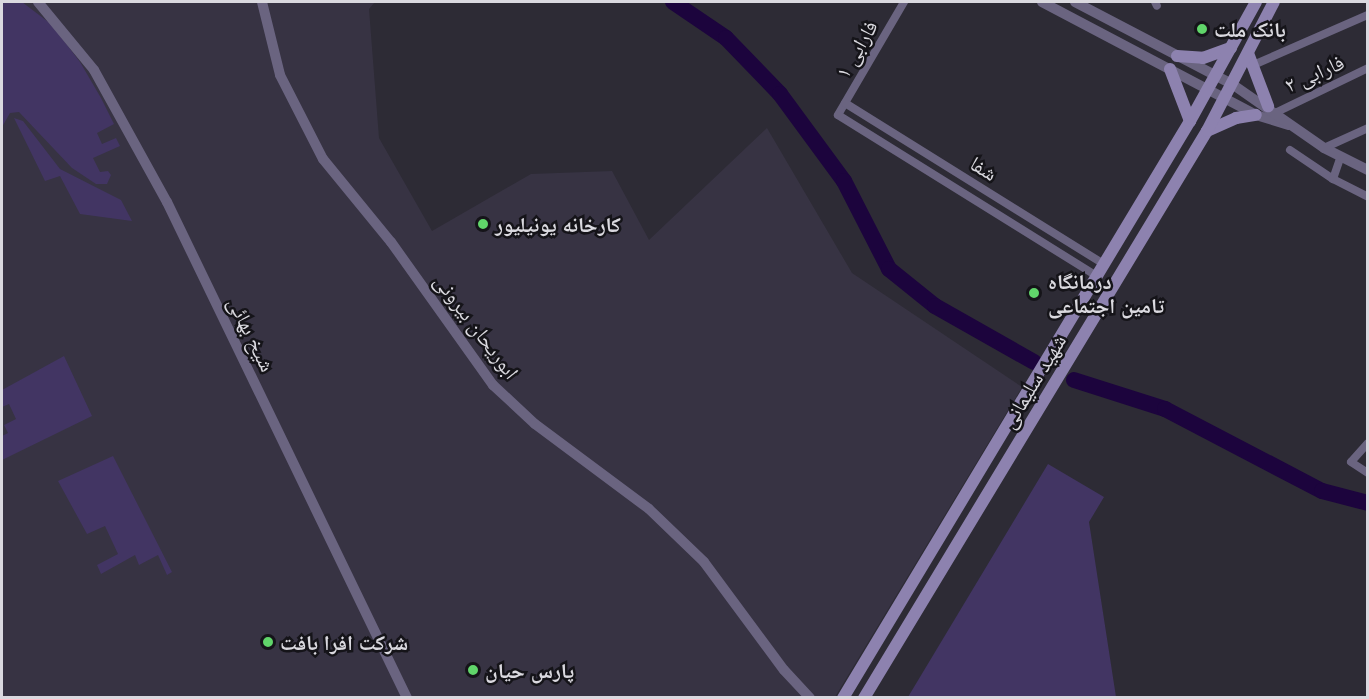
<!DOCTYPE html>
<html>
<head>
<meta charset="utf-8">
<style>
  body { margin:0 }
  #map { position:relative; width:1369px; height:699px; overflow:hidden; background:#2d2b35; font-family:Mulish,"Noto Naskh Arabic",sans-serif }
  div>[style] { position:absolute }
  .built>* { inset:0; background:#373343 }
  .green>* { inset:0; background:#423563 }
  .river>* { height:16px; margin:-8px; padding:0 8px; transform-origin:8px; border-radius:8px; background:#1c043d }
  .minor>* { height:8px; margin:-4px; padding:0 4px; transform-origin:4px; border-radius:4px; background:#6a6480 }
  .tertiary>* { height:10px; margin:-5px; padding:0 5px; transform-origin:5px; border-radius:5px; background:#6a6480 }
  .secondary>* { height:12px; margin:-6px; padding:0 6px; transform-origin:6px; border-radius:6px; background:#8d82af }
  .dots>* { width:16px; height:16px; translate:-50% -50%; box-sizing:border-box; border:3px solid #151419; border-radius:50% }
  span { translate:-50% -50%; white-space:nowrap; text-align:center; line-height:1.15; -webkit-text-stroke:5px #151419; paint-order:stroke }
  .poi-label { font-size:21px; color:#dad9df; font-weight:700 }
  .left { translate:0 -50%; text-align:left }
  .street-label { font-size:21px; color:#dad9df }
  .frame { position:absolute; inset:0; border:3px solid #dad9df; pointer-events:none }
</style>
</head>
<body>
<div id="map">
  <div class="built">
    <i style="clip-path:polygon(2px 2px,375px 2px,369px 9px,379px 138px,432px 231px,531px 174px,612px 171px,649px 240px,767px 128px,852px 273px,1022px 387px,835px 697px,2px 697px)"></i>
  </div>
  <div class="green">
    <i style="clip-path:polygon(2px 2px,22px 2px,51px 24px,80px 62px,101px 98px,114px 124px,97px 133px,102px 144px,116px 138px,120px 146px,93px 158px,100px 172px,108px 171px,111px 175px,107px 184px,96px 184px,72px 168px,19px 112px,10px 113px,2px 127px)"></i>
    <i style="clip-path:polygon(14px 118px,23px 121px,60px 169px,121px 200px,132px 221px,80px 214px,60px 176px,45px 181px)"></i>
    <i style="clip-path:polygon(64px 356px,92px 416px,2px 460px,2px 436px,8px 433px,4px 425px,16px 419px,9px 404px,2px 407px,2px 390px)"></i>
    <i style="clip-path:polygon(113px 456px,172px 572px,167px 575px,158px 555px,139px 565px,135px 555px,101px 574px,97px 565px,118px 554px,105px 526px,87px 534px,58px 481px)"></i>
    <i style="clip-path:polygon(1048px 464px,1104px 497px,1089px 522px,1116px 697px,908px 697px)"></i>
  </div>
  <div class="river">
    <i style="left:673px;top:2px;width:64px;rotate:34.2deg"></i>
    <i style="left:726px;top:38px;width:78px;rotate:46deg"></i>
    <i style="left:780px;top:94px;width:108px;rotate:53.7deg"></i>
    <i style="left:844px;top:181px;width:99px;rotate:62.9deg"></i>
    <i style="left:889px;top:269px;width:59px;rotate:38.8deg"></i>
    <i style="left:935px;top:306px;width:114px;rotate:29.5deg"></i>
    <i style="left:1074px;top:380px;width:96px;rotate:17.7deg"></i>
    <i style="left:1165px;top:409px;width:177px;rotate:27.6deg"></i>
    <i style="left:1322px;top:491px;width:48px;rotate:14.6deg"></i>
  </div>
  <div class="minor">
    <i style="left:904px;top:2px;width:131px;rotate:120.3deg"></i>
    <i style="left:838px;top:115px;width:305px;rotate:31.9deg"></i>
    <i style="left:1155px;top:2px;width:4px;rotate:63deg"></i>
    <i style="left:1251px;top:66px;width:128px;rotate:-23.6deg"></i>
    <i style="left:845px;top:103px;width:305px;rotate:31.9deg"></i>
    <i style="left:1277px;top:112px;width:101px;rotate:-25.8deg"></i>
    <i style="left:1324px;top:148px;width:48px;rotate:-24.4deg"></i>
    <i style="left:1290px;top:150px;width:52px;rotate:34deg"></i>
    <i style="left:1333px;top:179px;width:24px;rotate:-71deg"></i>
    <i style="left:1333px;top:179px;width:39px;rotate:27deg"></i>
    <i style="left:1368px;top:443px;width:25px;rotate:132deg"></i>
    <i style="left:1351px;top:462px;width:20px;rotate:33deg"></i>
  </div>
  <div class="tertiary">
    <i style="left:38px;top:2px;width:88px;rotate:50.5deg"></i>
    <i style="left:94px;top:70px;width:151px;rotate:61.1deg"></i>
    <i style="left:167px;top:202px;width:551px;rotate:64.18deg"></i>
    <i style="left:262px;top:2px;width:75px;rotate:76.1deg"></i>
    <i style="left:280px;top:75px;width:94px;rotate:62.9deg"></i>
    <i style="left:323px;top:159px;width:107px;rotate:50.7deg"></i>
    <i style="left:391px;top:242px;width:176px;rotate:54.5deg"></i>
    <i style="left:493px;top:385px;width:57px;rotate:42.9deg"></i>
    <i style="left:535px;top:424px;width:142px;rotate:36.7deg"></i>
    <i style="left:649px;top:509px;width:76px;rotate:43.9deg"></i>
    <i style="left:704px;top:562px;width:134px;rotate:53.5deg"></i>
    <i style="left:784px;top:670px;width:38px;rotate:47deg"></i>
    <i style="left:1042px;top:2px;width:242px;rotate:27.8deg"></i>
    <i style="left:1256px;top:115px;width:34px;rotate:17deg"></i>
    <i style="left:1075px;top:2px;width:177px;rotate:27.6deg"></i>
    <i style="left:1232px;top:84px;width:112px;rotate:34.8deg"></i>
    <i style="left:1324px;top:148px;width:49px;rotate:26.6deg"></i>
  </div>
  <div class="secondary">
    <i style="left:1248px;top:53px;width:57px;rotate:69.3deg"></i>
    <i style="left:1177px;top:56px;width:26px;rotate:4deg"></i>
    <i style="left:1203px;top:58px;width:30px;rotate:-20deg"></i>
    <i style="left:1170px;top:69px;width:56px;rotate:69deg"></i>
    <i style="left:1207px;top:131px;width:32px;rotate:-24deg"></i>
    <i style="left:1236px;top:118px;width:20px;rotate:-9deg"></i>
    <i style="left:843px;top:698px;width:673px;rotate:-58.98deg"></i>
    <i style="left:1190px;top:121px;width:136px;rotate:-61deg"></i>
    <i style="left:864px;top:698px;width:663px;rotate:-58.83deg"></i>
    <i style="left:1207px;top:131px;width:145px;rotate:-62.6deg"></i>
  </div>
  <div class="dots">
    <i style="left:1202px;top:29px;background:#60d56a"></i>
    <i style="left:483px;top:224px;background:#60d56a"></i>
    <i style="left:1034px;top:293px;background:#60d56a"></i>
    <i style="left:268px;top:642px;background:#60d56a"></i>
    <i style="left:473px;top:670px;background:#60d56a"></i>
  </div>
  <div class="poi-label">
    <span class="left" style="left:1214px;top:29px">بانک ملت</span>
    <span class="left" style="left:495px;top:224px">کارخانه یونیلیور</span>
    <span class="left" style="left:1048px;top:293px">درمانگاه<br>تامین اجتماعی</span>
    <span class="left" style="left:280px;top:642px">شرکت افرا بافت</span>
    <span class="left" style="left:485px;top:670px">پارس حیان</span>
  </div>
  <div class="street-label">
    <span style="left:856px;top:49px;rotate:-60deg">فارابی ۱</span>
    <span style="left:1314px;top:73px;rotate:-24deg">فارابی ۲</span>
    <span style="left:984px;top:168px;rotate:32deg">شفا</span>
    <span style="left:477px;top:326px;rotate:53deg">ابوریحان بیرونی</span>
    <span style="left:252px;top:334px;rotate:64deg">شیخ بهائی</span>
    <span style="left:1033px;top:381px;rotate:-59deg">شهید سلیمانی</span>
  </div>
  <div class="frame"></div>
</div>
</body>
</html>
